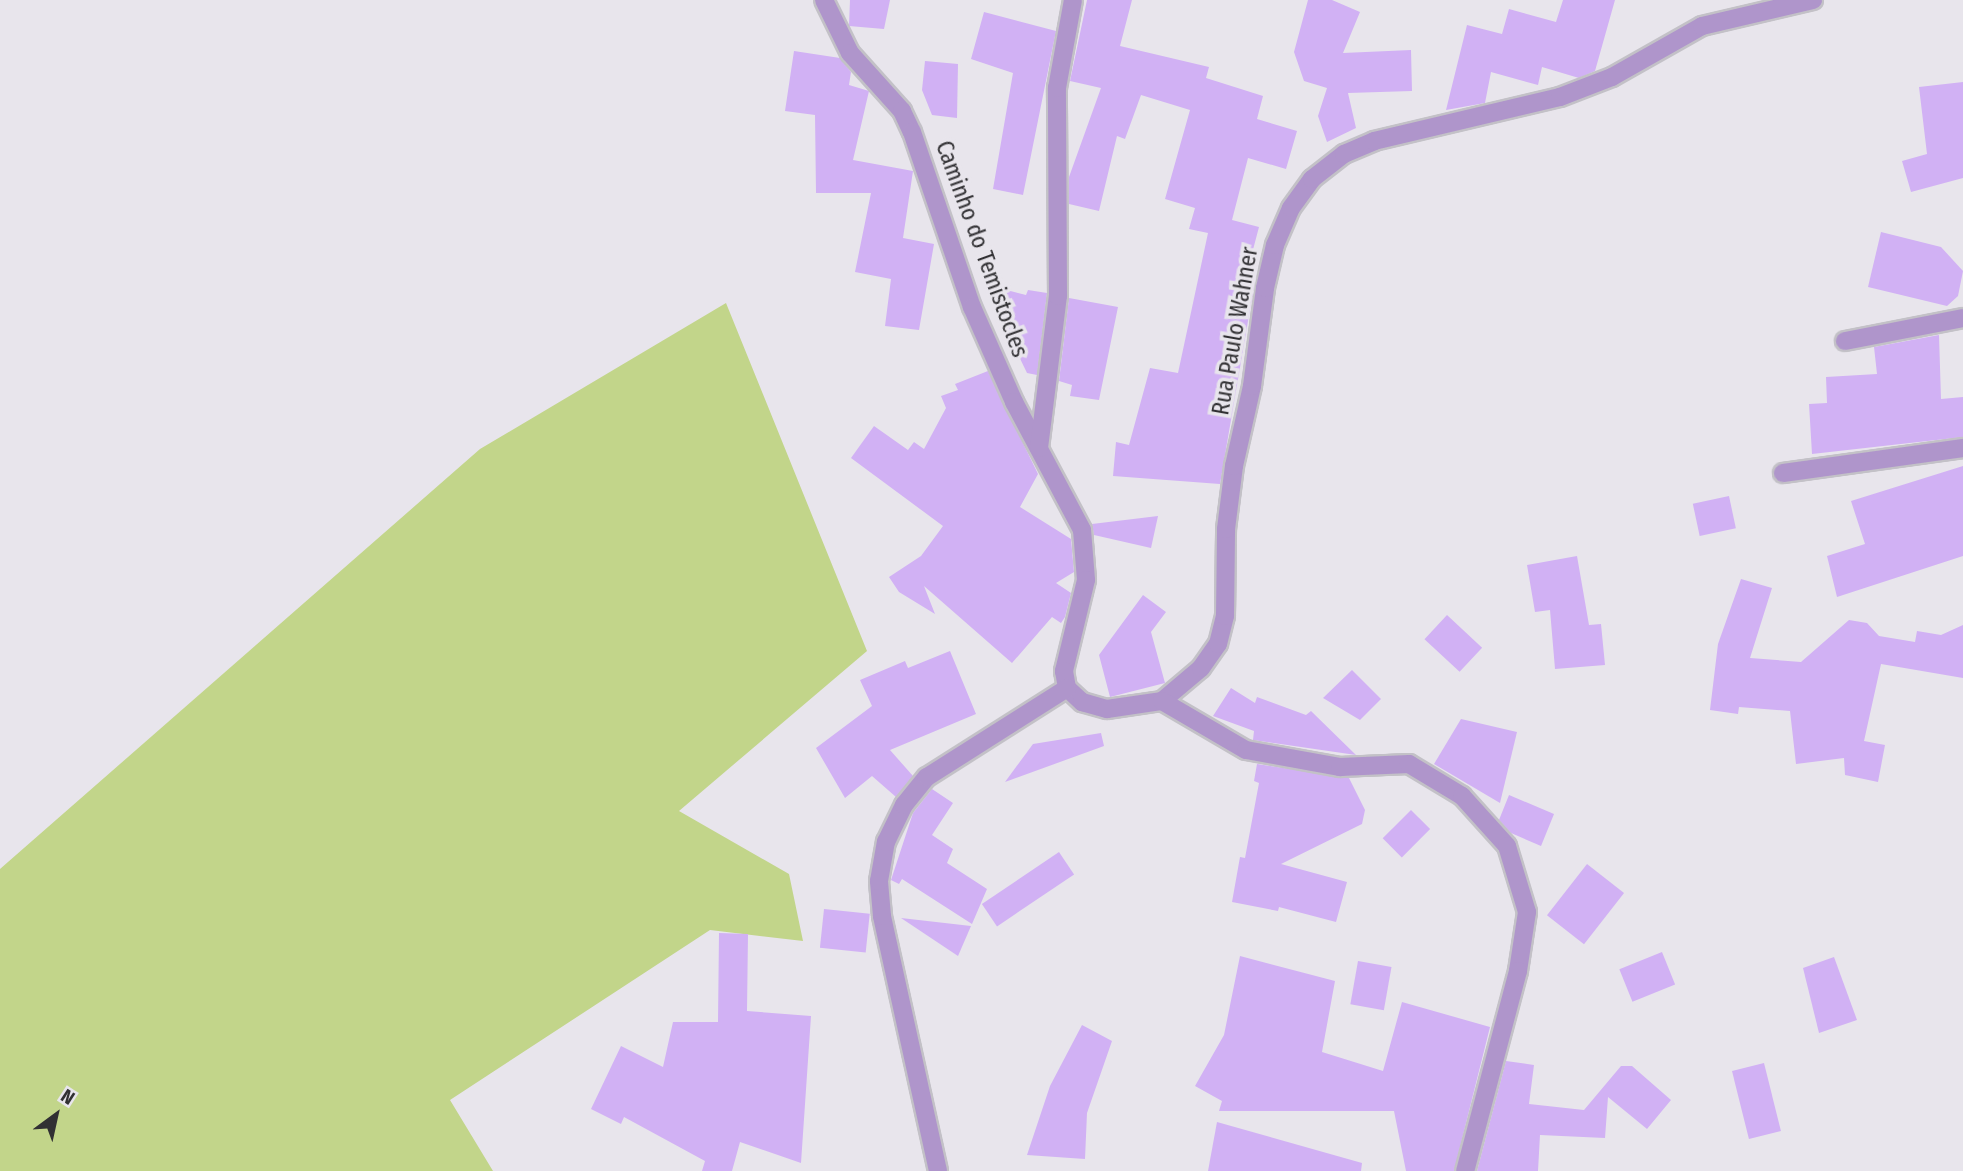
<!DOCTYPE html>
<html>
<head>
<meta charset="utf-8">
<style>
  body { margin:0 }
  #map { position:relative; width:1963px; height:1171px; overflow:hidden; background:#e8e5ec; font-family:"Fira Sans Condensed",sans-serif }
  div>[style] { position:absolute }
  .green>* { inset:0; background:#c2d58a }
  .building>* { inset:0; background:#d1b1f4; transform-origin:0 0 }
  .roads { filter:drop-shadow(2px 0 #c3c1c7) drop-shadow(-2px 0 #c3c1c7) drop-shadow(0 2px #c3c1c7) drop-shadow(0 -2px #c3c1c7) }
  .minor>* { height:18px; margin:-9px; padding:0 9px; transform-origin:9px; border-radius:9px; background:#af95cb }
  span { translate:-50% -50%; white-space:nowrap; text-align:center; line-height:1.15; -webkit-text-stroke:7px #e8e5ec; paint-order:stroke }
  .street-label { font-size:23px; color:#313033 }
  .north { position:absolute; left:21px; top:1080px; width:70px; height:70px; -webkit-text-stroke:5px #e8e5ec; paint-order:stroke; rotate:33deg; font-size:19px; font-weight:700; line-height:28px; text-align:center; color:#313033 }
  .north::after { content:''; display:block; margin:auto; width:24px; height:32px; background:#313033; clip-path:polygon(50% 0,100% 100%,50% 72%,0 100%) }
</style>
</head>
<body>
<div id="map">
  <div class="green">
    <i style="clip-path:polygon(726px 303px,867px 651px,679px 811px,789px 874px,803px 941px,710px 930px,450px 1100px,493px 1171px,0 1171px,0 869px,480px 449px)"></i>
  </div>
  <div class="building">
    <i style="clip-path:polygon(850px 0,890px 0,884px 29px,849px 26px)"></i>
    <i style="clip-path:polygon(1087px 0,1132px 0,1120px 46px,1209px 67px,1206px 78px,1263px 96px,1257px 119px,1297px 131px,1286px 169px,1248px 158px,1232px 220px,1259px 227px,1245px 280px,1254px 286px,1220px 484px,1113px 476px,1116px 442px,1129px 445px,1150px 368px,1178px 373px,1208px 233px,1189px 229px,1195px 208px,1165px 199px,1190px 110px,1141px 95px,1125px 139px,1117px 136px,1099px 211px,1069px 204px,1069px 177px,1101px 88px,1070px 81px)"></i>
    <i style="clip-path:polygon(1308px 0,1332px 0,1360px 12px,1343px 53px,1411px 50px,1412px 91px,1348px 93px,1356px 128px,1327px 142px,1318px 116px,1327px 88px,1304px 81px,1294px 52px)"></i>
    <i style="clip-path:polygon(1563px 0,1615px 0,1595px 71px,1579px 78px,1542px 67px,1538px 85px,1491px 72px,1485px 103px,1446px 110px,1467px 25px,1502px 34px,1509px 9px,1556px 22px)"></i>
    <i style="clip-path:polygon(984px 12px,1056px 31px,1023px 195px,993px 189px,1013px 73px,971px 59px)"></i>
    <i style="clip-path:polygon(794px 51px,840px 58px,851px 72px,849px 85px,869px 91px,853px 160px,913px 171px,903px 238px,934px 244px,919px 330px,885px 326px,891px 279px,855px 272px,871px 193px,816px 193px,815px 115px,785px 111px)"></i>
    <i style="clip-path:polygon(925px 61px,958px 64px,957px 118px,932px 115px,922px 90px)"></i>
    <i style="clip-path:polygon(1963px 82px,1963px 178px,1911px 192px,1902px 161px,1927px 154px,1919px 87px)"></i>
    <i style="clip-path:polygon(1881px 232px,1941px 247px,1963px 271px,1958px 296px,1947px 306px,1868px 287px)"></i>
    <i style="clip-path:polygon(984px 284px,1026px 295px,1028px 290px,1047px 293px,1037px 375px,1027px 373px)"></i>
    <i style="clip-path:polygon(1069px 298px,1118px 307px,1099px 400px,1070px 396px,1072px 385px,1059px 381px)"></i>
    <i style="clip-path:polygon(1939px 335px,1941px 399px,1963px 397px,1963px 437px,1812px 454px,1809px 404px,1827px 403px,1826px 377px,1877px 374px,1874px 347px)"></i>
    <i style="clip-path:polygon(988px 371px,1038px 474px,1020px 507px,1071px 539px,1074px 572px,1056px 583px,1071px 593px,1065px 617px,1061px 623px,1052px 617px,1012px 663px,924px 586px,935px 614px,899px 592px,889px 577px,921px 556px,943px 526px,851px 458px,874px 426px,908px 450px,914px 442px,924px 449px,946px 408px,941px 396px,958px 390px,955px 384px)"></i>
    <i style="clip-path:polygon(1963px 466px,1963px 556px,1837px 597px,1827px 556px,1865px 544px,1851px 501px)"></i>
    <i style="left:1729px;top:496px;width:33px;height:37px;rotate:78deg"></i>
    <i style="clip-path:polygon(1158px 516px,1151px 548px,1094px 535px,1092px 524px)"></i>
    <i style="clip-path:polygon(1577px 556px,1589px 625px,1601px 624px,1605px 665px,1555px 669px,1550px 610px,1535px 612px,1527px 565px)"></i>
    <i style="clip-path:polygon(1741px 579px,1772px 588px,1750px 658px,1801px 662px,1849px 620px,1867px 623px,1879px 636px,1915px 642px,1917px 631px,1941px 635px,1963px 625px,1963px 678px,1881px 664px,1864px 741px,1885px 745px,1878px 782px,1845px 775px,1844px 758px,1796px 764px,1790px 711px,1739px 707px,1738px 714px,1710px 710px,1718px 644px)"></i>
    <i style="clip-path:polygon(1143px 595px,1166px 612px,1151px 632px,1165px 683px,1110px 697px,1099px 655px)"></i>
    <i style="left:1447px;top:615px;width:48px;height:33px;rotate:43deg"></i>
    <i style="clip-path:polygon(950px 651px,976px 714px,890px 750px,913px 776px,896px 797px,872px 776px,845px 798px,816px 748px,872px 706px,860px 680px,905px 661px,908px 668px)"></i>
    <i style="clip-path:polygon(1352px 670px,1381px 699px,1360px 720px,1323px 698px)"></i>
    <i style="clip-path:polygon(1231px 688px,1255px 703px,1257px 697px,1306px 715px,1311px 711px,1356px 755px,1253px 740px,1254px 731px,1213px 716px)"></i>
    <i style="clip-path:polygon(1461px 719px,1517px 732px,1500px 803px,1434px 764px)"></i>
    <i style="clip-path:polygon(1101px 733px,1104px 746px,1005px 782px,1033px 744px)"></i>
    <i style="clip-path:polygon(1257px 764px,1349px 778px,1365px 810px,1362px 824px,1281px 864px,1347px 882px,1336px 922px,1279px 907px,1278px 911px,1232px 902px,1240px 857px,1245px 858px,1259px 783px,1254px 781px)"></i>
    <i style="clip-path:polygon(932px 789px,953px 803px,932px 835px,953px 849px,947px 863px,987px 889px,972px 924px,902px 879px,899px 884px,891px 880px,913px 813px)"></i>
    <i style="clip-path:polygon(1509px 795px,1554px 814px,1541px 846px,1511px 833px,1499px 820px)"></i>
    <i style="left:1411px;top:810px;width:27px;height:40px;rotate:45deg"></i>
    <i style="left:1059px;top:852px;width:27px;height:93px;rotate:56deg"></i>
    <i style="left:1587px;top:864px;width:47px;height:65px;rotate:38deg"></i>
    <i style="left:824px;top:909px;width:46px;height:39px;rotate:6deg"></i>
    <i style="clip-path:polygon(901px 918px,971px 926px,958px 956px)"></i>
    <i style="clip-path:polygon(719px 933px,748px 934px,747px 1011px,811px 1016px,801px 1163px,740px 1142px,732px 1171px,702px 1171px,705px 1161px,624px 1117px,621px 1124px,591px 1109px,621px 1046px,663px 1067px,673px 1022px,718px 1022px)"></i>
    <i style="left:1662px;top:952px;width:35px;height:46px;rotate:68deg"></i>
    <i style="clip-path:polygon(1240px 956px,1335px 981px,1322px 1052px,1383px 1071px,1402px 1002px,1490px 1027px,1454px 1171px,1406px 1171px,1394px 1111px,1219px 1111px,1222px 1101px,1195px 1086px,1224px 1035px)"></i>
    <i style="clip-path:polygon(1834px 957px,1857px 1020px,1819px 1033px,1803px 968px)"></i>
    <i style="left:1358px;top:961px;width:34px;height:44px;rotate:10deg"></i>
    <i style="clip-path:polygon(1082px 1025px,1112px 1041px,1087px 1113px,1085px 1159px,1027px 1155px,1050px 1086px)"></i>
    <i style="clip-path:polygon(1506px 1061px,1534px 1065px,1529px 1104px,1584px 1110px,1621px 1066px,1632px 1066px,1671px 1100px,1647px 1129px,1608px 1097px,1605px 1138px,1540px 1135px,1538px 1171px,1477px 1171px)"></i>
    <i style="left:1764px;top:1063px;width:70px;height:33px;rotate:76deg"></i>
    <i style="clip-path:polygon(1217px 1122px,1362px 1163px,1361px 1171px,1208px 1171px)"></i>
  </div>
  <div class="roads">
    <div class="minor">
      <i style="left:824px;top:0;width:59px;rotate:63.9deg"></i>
      <i style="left:850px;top:53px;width:78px;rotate:48.1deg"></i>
      <i style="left:902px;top:111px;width:23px;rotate:65deg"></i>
      <i style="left:912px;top:132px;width:185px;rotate:71.1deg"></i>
      <i style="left:972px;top:307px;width:104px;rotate:66.1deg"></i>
      <i style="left:1014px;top:402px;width:145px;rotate:62deg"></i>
      <i style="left:1082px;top:530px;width:50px;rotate:85.4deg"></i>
      <i style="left:1086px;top:580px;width:94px;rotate:103.6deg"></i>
      <i style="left:1064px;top:671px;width:17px;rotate:80deg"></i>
      <i style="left:1845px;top:341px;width:120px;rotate:-11deg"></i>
      <i style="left:1039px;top:448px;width:153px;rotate:-82.9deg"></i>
      <i style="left:1058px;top:296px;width:208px;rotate:-90.3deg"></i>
      <i style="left:1057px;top:88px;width:89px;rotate:-79.7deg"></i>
      <i style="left:1783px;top:473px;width:182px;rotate:-7.9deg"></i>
      <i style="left:1067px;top:688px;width:21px;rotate:43deg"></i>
      <i style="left:1082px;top:702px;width:26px;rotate:16deg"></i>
      <i style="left:1107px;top:709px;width:56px;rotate:-8.3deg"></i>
      <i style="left:1162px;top:701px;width:51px;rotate:-40.2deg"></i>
      <i style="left:1201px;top:668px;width:29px;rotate:-55deg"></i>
      <i style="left:1218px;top:644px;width:29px;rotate:-76deg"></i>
      <i style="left:1225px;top:616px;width:87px;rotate:-89.3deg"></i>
      <i style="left:1226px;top:529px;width:64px;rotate:-82.8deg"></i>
      <i style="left:1234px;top:466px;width:82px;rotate:-77.3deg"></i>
      <i style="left:1252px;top:386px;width:99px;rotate:-82.4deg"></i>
      <i style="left:1265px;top:288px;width:44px;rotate:-76.9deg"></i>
      <i style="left:1275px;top:245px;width:40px;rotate:-66.6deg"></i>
      <i style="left:1291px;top:208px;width:36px;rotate:-54deg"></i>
      <i style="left:1312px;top:179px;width:41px;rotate:-38deg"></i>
      <i style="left:1344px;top:154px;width:33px;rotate:-23deg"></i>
      <i style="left:1374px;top:141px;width:191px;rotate:-13.3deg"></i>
      <i style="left:1560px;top:97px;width:56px;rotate:-21deg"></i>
      <i style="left:1612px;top:77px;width:103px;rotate:-29.5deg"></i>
      <i style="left:1702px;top:26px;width:114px;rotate:-13.2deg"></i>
      <i style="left:1162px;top:701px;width:97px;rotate:30.3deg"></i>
      <i style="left:1246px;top:750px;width:96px;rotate:10.3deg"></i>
      <i style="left:1340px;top:767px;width:69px;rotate:-2.5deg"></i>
      <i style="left:1409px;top:764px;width:62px;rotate:31.1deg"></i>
      <i style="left:1462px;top:796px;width:67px;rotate:48deg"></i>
      <i style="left:1507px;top:846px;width:69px;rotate:73.1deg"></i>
      <i style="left:1527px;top:912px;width:60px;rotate:98.7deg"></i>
      <i style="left:1518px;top:971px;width:207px;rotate:104.8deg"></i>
      <i style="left:938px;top:1171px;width:261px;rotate:-102.4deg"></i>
      <i style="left:882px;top:916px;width:35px;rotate:-95deg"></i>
      <i style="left:879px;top:881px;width:40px;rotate:-80deg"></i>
      <i style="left:886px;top:842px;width:41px;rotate:-64.1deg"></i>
      <i style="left:904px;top:805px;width:36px;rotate:-51deg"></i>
      <i style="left:927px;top:777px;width:166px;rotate:-32.4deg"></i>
    </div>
  </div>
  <div class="street-label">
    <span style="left:982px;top:249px;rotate:70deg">Caminho do Temistocles</span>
    <span style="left:1235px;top:331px;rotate:-80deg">Rua Paulo Wahner</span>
  </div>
  <div class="north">N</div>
</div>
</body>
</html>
